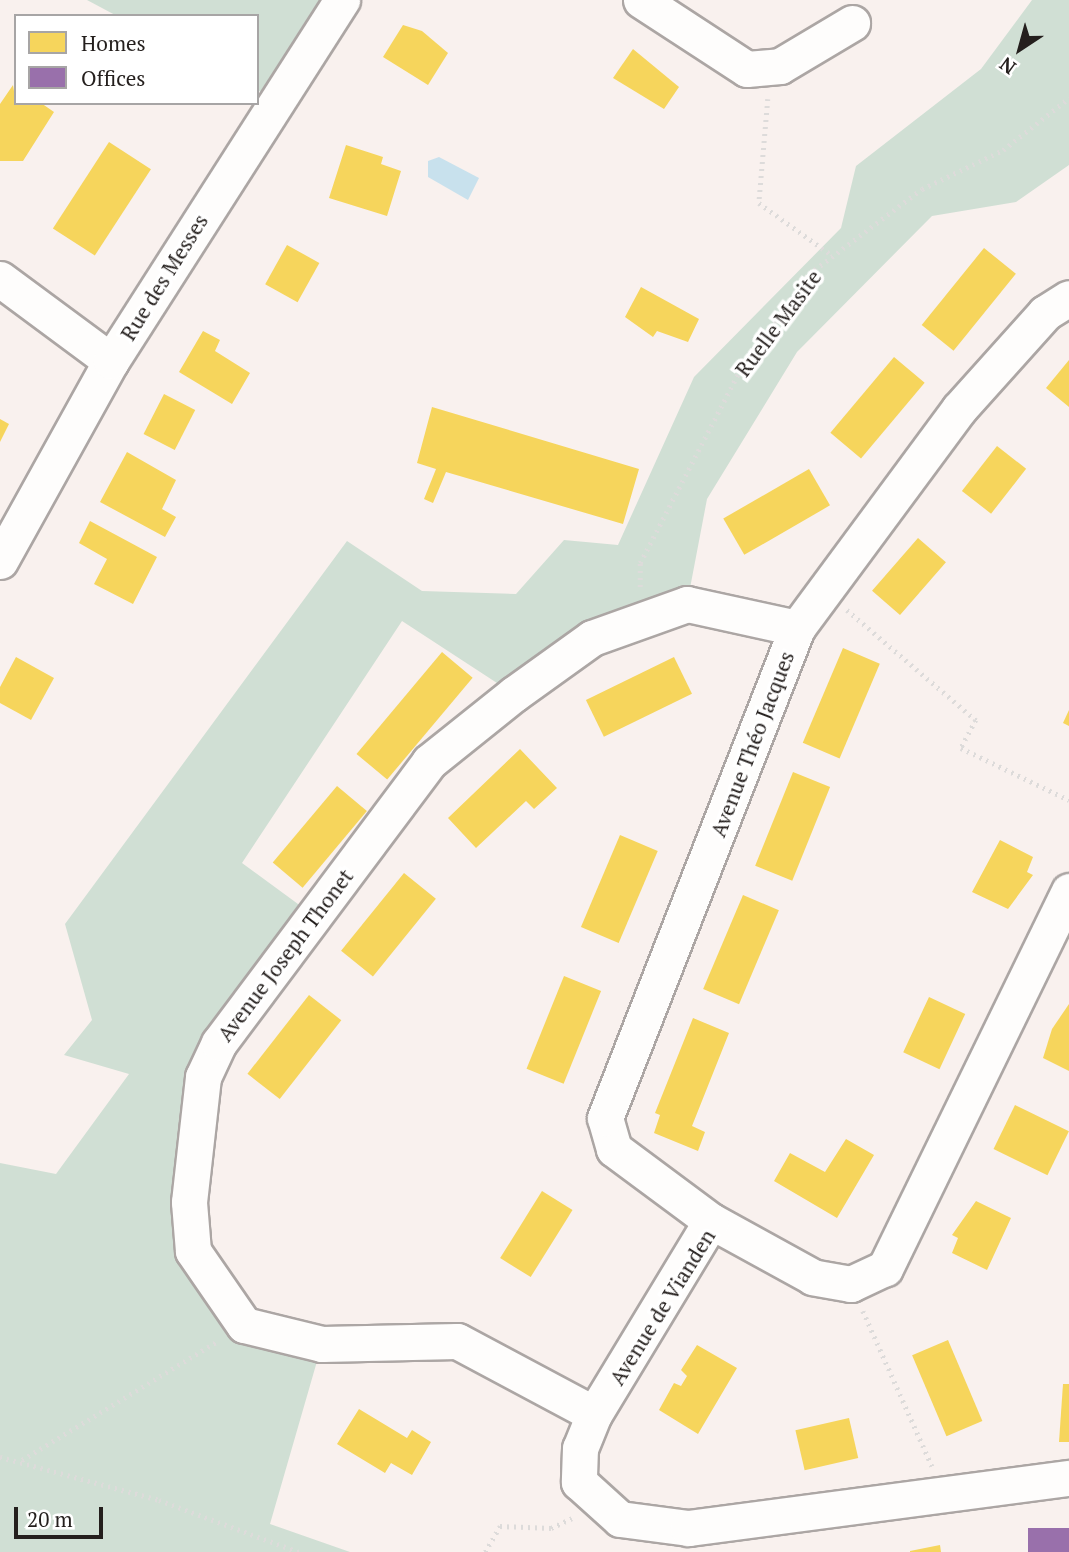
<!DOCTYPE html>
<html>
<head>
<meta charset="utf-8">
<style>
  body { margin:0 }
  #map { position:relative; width:1069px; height:1552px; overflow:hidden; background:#f9f1ee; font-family:"PT Serif",serif }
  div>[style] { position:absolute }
  .green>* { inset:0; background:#d0dfd4 }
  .water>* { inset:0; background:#c8e1ed }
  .homes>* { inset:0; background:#f6d55c; transform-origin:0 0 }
  .offices>* { inset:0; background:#9970ab; transform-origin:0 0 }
  .path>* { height:4.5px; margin-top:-2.25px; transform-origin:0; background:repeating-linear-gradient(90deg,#dddbda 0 2px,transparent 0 7px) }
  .roads { filter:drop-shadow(2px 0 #aca6a4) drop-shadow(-2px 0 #aca6a4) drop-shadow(0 2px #aca6a4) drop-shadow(0 -2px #aca6a4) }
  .street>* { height:35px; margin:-17.5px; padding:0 17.5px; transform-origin:17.5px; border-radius:17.5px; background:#fefdfc }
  span { translate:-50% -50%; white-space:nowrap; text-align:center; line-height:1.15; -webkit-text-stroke:7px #fff; paint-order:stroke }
  .street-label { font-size:21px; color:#241f1d }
  .legend { position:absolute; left:14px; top:14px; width:245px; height:91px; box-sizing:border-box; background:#fff; border:2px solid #a7a5a5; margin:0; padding:9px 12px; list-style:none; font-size:21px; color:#241f1d }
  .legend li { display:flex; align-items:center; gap:14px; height:35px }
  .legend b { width:35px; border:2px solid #a7a5a5 }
  .north { position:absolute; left:985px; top:14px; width:70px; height:70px; -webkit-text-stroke:5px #fff; paint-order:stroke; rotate:216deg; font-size:19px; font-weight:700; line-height:28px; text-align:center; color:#241f1d }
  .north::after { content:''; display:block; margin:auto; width:24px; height:32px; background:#241f1d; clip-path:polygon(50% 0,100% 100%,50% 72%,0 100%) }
  .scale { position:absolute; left:14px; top:1507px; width:89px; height:32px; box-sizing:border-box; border:4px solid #241f1d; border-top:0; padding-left:9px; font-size:21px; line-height:24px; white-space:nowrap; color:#241f1d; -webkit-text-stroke:5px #fff; paint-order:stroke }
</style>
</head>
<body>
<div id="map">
  <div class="green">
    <i style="clip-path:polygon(87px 0,342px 0,277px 100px,257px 90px,257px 16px,117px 16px)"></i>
    <i style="clip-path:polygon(1032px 0,1069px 0,1069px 165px,1016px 202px,932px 216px,797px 352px,707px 499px,687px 604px,514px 694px,402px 621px,242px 863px,313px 915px,219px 1043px,189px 1202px,244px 1325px,322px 1344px,270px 1524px,350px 1552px,0 1552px,0 1163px,56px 1174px,129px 1074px,64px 1055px,92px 1020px,65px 924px,347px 541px,422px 591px,516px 594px,564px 540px,618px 545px,694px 377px,841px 228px,856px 166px,981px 69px)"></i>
  </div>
  <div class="water">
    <i style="clip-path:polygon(439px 157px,479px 178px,468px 200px,428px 177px,428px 161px)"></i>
  </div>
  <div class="homes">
    <i style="clip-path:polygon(403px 25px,422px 31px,448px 53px,428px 85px,383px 57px)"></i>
    <i style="clip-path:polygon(633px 49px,679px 87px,664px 109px,613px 78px)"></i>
    <i style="clip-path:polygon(13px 85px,16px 103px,41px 103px,54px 112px,23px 161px,0 161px,0 104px)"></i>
    <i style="left:109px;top:142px;width:50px;height:103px;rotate:33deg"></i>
    <i style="clip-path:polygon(346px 145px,383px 157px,381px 164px,401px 171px,387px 216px,329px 198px)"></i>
    <i style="left:287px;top:245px;width:37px;height:45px;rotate:29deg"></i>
    <i style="left:984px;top:248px;width:41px;height:99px;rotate:39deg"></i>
    <i style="clip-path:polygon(641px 287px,699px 319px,688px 342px,657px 331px,653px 337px,625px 317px)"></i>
    <i style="clip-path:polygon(203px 331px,220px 340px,215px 351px,250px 373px,232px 404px,179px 372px)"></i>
    <i style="left:894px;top:357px;width:40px;height:99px;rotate:40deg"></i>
    <i style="clip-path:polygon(1069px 360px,1069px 407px,1046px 388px)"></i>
    <i style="left:164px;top:394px;width:35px;height:45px;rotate:27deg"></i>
    <i style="clip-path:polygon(432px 407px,639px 469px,623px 524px,446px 472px,433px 503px,424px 499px,436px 469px,417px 463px)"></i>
    <i style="clip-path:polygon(0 419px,9px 424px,0 442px)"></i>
    <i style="left:997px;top:446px;width:37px;height:57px;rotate:38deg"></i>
    <i style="clip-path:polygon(127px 452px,176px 480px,162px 509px,176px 517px,165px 537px,100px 502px)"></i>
    <i style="left:809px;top:469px;width:42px;height:99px;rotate:60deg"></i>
    <i style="clip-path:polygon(90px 521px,157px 557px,133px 604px,94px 584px,107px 559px,79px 543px)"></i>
    <i style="left:918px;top:538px;width:37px;height:70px;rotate:41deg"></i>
    <i style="left:843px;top:648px;width:40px;height:103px;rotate:23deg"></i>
    <i style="left:442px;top:652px;width:40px;height:133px;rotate:40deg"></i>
    <i style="clip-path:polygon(16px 657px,54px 678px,31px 720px,0 703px,0 687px)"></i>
    <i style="left:674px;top:657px;width:41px;height:98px;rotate:64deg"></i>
    <i style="clip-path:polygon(1069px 710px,1069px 726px,1063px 723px)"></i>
    <i style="clip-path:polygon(520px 749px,557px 788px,534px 809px,526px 801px,476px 848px,448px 818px)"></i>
    <i style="left:793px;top:772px;width:40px;height:101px;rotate:22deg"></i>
    <i style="left:337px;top:786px;width:39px;height:100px;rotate:40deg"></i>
    <i style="left:620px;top:835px;width:41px;height:100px;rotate:23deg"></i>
    <i style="clip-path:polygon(1000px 840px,1033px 857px,1027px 872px,1033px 875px,1008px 909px,972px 892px)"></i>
    <i style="left:404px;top:873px;width:41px;height:100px;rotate:39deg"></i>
    <i style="left:743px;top:895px;width:39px;height:102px;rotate:23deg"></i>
    <i style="left:564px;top:976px;width:40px;height:100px;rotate:22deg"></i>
    <i style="left:309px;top:995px;width:41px;height:100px;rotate:38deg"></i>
    <i style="left:929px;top:997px;width:40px;height:61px;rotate:25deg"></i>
    <i style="clip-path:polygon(1069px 1004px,1069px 1071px,1043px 1058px,1052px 1029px)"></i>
    <i style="clip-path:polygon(693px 1018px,729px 1033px,692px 1126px,705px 1132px,698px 1151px,654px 1133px,660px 1115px,655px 1113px)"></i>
    <i style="left:1015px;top:1105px;width:60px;height:49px;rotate:26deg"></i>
    <i style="clip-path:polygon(846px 1139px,874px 1155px,837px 1218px,774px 1181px,790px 1153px,825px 1172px)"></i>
    <i style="left:542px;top:1191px;width:36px;height:79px;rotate:32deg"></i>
    <i style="clip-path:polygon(976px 1201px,1011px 1218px,987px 1270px,952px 1253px,958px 1238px,952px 1235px)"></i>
    <i style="left:948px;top:1340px;width:88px;height:39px;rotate:67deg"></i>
    <i style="clip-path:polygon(697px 1345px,737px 1368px,698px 1434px,659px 1410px,674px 1383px,681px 1386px,687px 1376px,681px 1370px)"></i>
    <i style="clip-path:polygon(1063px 1384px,1069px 1384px,1069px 1442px,1059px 1442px)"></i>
    <i style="clip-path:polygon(359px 1409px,407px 1438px,412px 1430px,431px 1442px,412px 1475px,391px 1463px,385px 1473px,337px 1444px)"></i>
    <i style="left:849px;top:1418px;width:41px;height:55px;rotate:77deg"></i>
    <i style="clip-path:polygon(940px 1545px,941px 1552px,910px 1552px,910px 1551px)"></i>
  </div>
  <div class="offices">
    <i style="left:1028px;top:1528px;width:41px;height:24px"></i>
  </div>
  <div class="path">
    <i style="left:768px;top:99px;width:104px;rotate:94.9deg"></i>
    <i style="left:759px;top:203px;width:91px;rotate:35.6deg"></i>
    <i style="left:640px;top:587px;width:24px;rotate:-90deg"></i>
    <i style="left:640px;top:563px;width:220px;rotate:-62.6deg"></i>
    <i style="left:741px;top:368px;width:116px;rotate:-54.1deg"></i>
    <i style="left:809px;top:274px;width:141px;rotate:-37deg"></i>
    <i style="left:922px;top:189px;width:90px;rotate:-25.7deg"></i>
    <i style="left:1003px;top:150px;width:84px;rotate:-38.2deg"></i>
    <i style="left:847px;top:610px;width:170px;rotate:40.5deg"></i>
    <i style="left:976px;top:720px;width:32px;rotate:118deg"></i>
    <i style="left:961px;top:748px;width:120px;rotate:25.7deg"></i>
    <i style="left:863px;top:1311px;width:170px;rotate:66deg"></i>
    <i style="left:0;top:1457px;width:165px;rotate:15.1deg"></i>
    <i style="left:159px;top:1500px;width:149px;rotate:20.4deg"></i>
    <i style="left:22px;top:1460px;width:227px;rotate:-31.3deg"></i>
    <i style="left:485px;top:1552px;width:30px;rotate:-60deg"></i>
    <i style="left:500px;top:1526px;width:51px;rotate:2.2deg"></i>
    <i style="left:551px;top:1528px;width:23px;rotate:-25deg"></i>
  </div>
  <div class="roads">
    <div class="street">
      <i style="left:641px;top:0;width:126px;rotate:33.1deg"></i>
      <i style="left:747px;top:69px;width:33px;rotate:-5deg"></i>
      <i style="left:780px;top:66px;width:84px;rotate:-30.8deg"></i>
      <i style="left:0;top:279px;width:138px;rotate:36.5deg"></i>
      <i style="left:0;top:561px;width:229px;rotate:-61deg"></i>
      <i style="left:111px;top:361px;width:429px;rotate:-57.4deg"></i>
      <i style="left:1069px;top:891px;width:420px;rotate:116deg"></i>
      <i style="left:885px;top:1268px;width:38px;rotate:155deg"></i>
      <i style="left:851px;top:1284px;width:39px;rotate:-170deg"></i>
      <i style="left:813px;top:1277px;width:116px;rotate:-151.2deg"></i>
      <i style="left:711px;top:1221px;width:226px;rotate:121.2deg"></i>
      <i style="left:594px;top:1414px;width:37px;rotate:112deg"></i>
      <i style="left:580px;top:1448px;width:34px;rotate:92deg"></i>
      <i style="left:579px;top:1482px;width:55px;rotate:42.1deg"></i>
      <i style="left:620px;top:1519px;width:69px;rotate:7.5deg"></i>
      <i style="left:688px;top:1528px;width:384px;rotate:-7.5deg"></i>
      <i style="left:711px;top:1221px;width:121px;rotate:-143.4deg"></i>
      <i style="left:614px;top:1149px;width:32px;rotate:-106deg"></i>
      <i style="left:605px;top:1118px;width:526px;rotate:-68.6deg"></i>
      <i style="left:797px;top:628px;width:272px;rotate:-53.5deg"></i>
      <i style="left:959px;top:409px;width:129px;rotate:-48.1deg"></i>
      <i style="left:1045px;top:313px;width:28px;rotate:-32deg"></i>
      <i style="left:594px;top:1414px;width:155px;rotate:-151.9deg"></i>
      <i style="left:457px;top:1341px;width:135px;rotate:178.7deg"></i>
      <i style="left:322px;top:1344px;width:80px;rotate:-166.3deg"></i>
      <i style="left:244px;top:1325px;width:90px;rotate:-124.6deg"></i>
      <i style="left:193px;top:1251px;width:49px;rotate:-94.7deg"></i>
      <i style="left:189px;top:1202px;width:126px;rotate:-83.6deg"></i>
      <i style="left:203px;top:1077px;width:38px;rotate:-65deg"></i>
      <i style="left:219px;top:1043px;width:351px;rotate:-53.2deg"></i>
      <i style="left:429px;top:762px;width:109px;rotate:-38.7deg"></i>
      <i style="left:514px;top:694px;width:96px;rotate:-35.7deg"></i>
      <i style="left:592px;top:638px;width:101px;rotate:-19.7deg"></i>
      <i style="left:687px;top:604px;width:113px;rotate:12.3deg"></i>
    </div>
  </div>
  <div class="street-label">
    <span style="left:164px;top:277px;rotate:-58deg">Rue des Messes</span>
    <span style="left:778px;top:323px;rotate:-53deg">Ruelle Masite</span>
    <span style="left:752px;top:744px;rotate:-69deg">Avenue Théo Jacques</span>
    <span style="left:285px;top:955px;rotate:-53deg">Avenue Joseph Thonet</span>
    <span style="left:662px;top:1307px;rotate:-58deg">Avenue de Vianden</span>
  </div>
  <ul class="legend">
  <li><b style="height:19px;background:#f6d55c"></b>Homes</li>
  <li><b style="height:19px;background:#9970ab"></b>Offices</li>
  </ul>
  <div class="north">N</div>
  <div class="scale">20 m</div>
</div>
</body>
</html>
